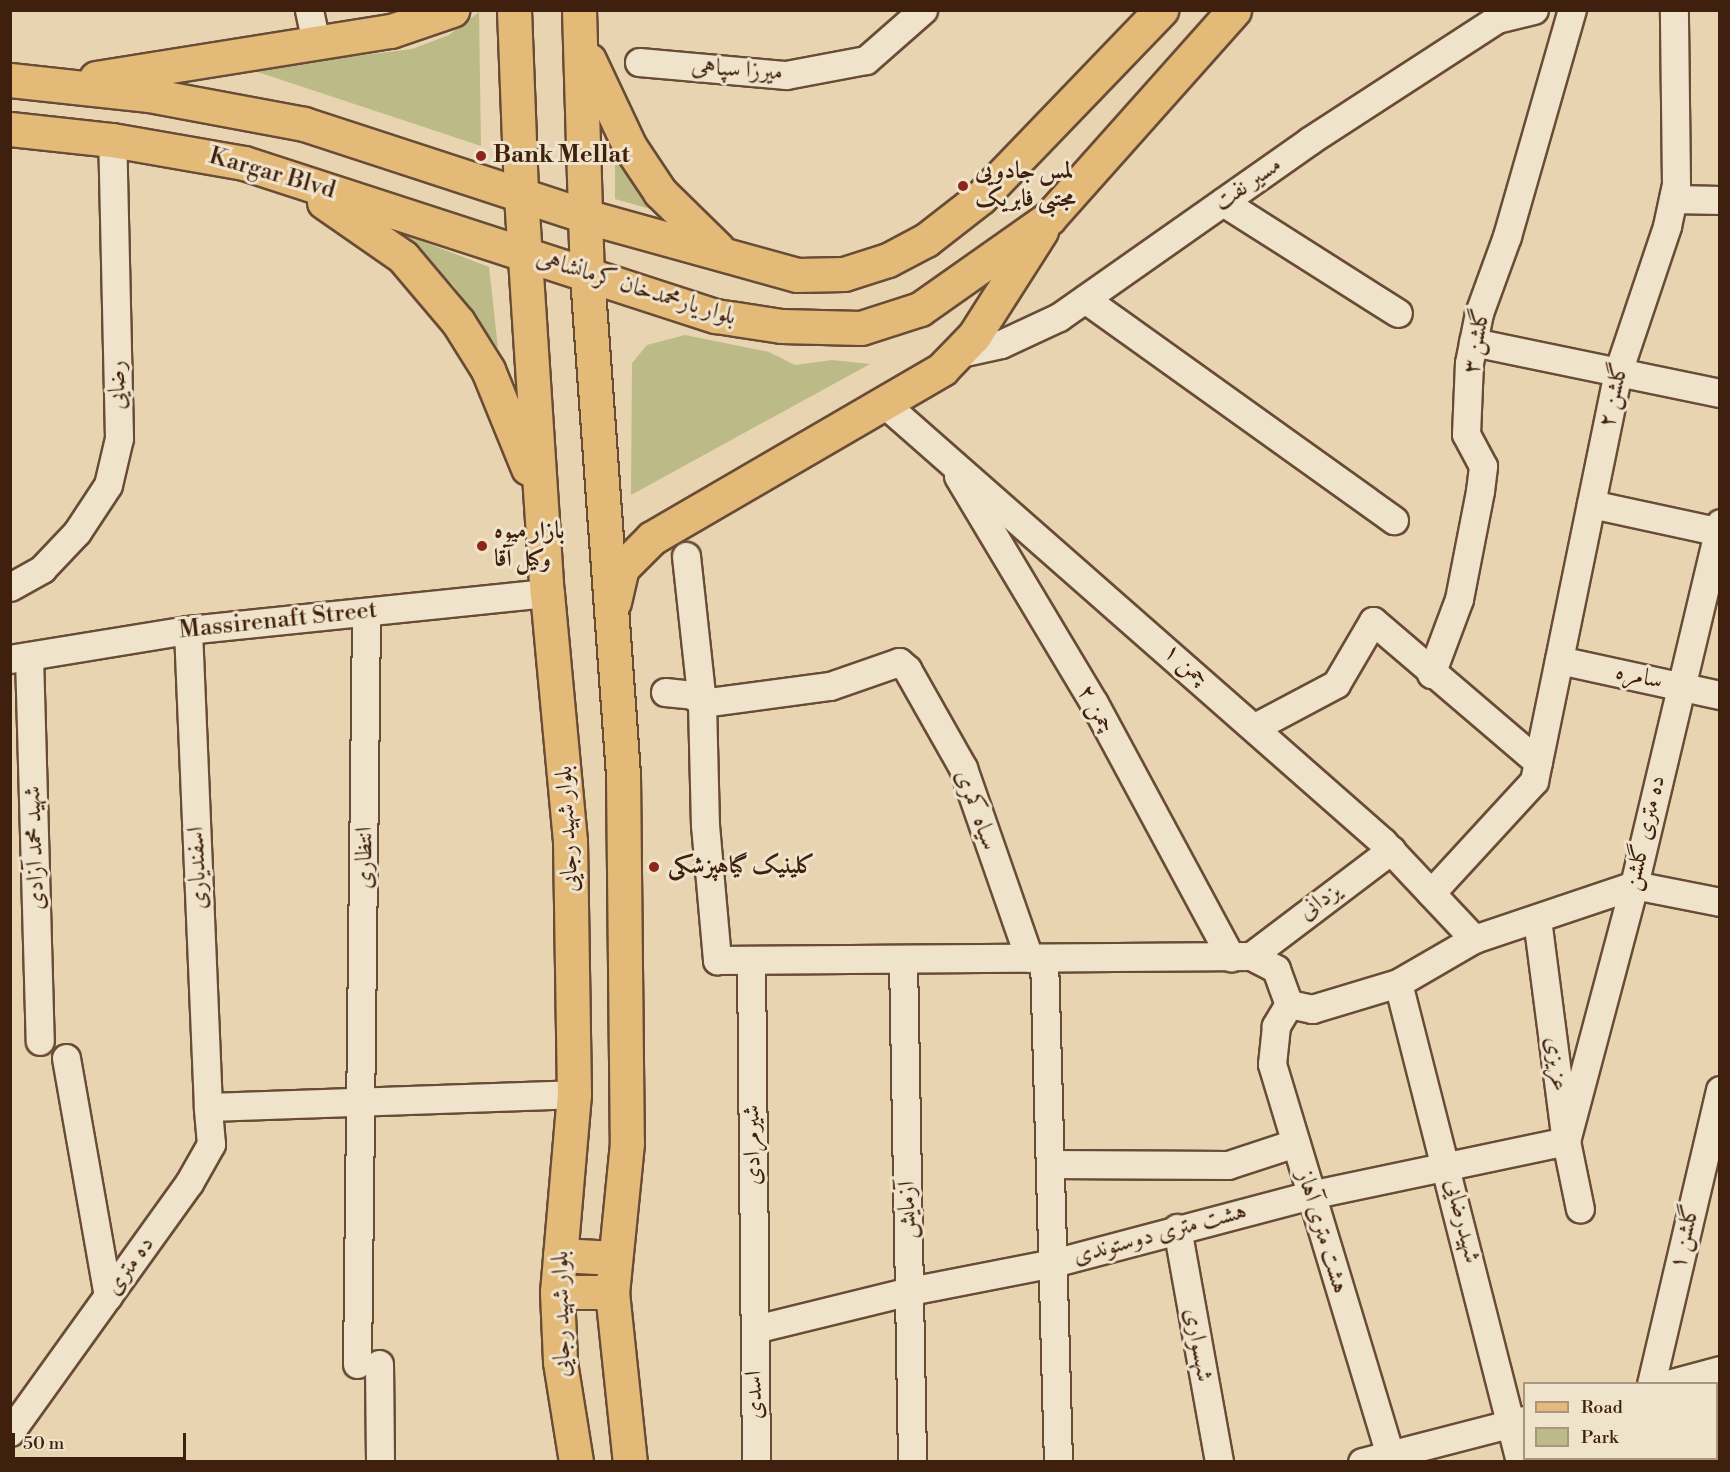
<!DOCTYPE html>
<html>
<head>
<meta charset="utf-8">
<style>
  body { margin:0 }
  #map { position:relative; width:1730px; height:1472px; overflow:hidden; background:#e8d4b1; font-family:"Libre Bodoni",Amiri,serif }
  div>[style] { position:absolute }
  .green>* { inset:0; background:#bcbb87 }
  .roads { filter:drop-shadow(2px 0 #694c36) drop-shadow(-2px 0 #694c36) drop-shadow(0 2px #694c36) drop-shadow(0 -2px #694c36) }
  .minor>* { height:27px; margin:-13.5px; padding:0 13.5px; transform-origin:13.5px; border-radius:13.5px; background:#f0e3cc }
  .major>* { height:33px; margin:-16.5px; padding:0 16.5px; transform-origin:16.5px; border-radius:16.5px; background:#e4ba78 }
  .dots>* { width:16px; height:16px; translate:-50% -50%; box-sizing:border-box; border:3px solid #f0e3cc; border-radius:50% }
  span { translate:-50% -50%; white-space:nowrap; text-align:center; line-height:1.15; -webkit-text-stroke:6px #f0e3cc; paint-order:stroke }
  .street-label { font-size:24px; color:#3f1f0d }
  .poi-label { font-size:24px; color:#3f1f0d; font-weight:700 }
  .left { translate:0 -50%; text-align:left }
  .frame { position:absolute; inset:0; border:12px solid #3f1f0d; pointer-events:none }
  .legend { position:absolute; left:1523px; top:1382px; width:195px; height:78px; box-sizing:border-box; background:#f0e3cc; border:2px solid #a99580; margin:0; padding:8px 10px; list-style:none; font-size:18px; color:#3f1f0d }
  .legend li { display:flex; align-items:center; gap:12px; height:30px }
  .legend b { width:30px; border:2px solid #a99580 }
  .scale { position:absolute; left:12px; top:1433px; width:174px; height:27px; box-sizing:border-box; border:3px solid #3f1f0d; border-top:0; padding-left:8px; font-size:18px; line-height:21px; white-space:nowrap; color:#3f1f0d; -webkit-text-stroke:4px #f0e3cc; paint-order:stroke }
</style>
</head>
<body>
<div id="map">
  <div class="green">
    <i style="clip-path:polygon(479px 12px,481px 146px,249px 69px,412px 49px,449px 35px)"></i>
    <i style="clip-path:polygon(615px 147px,654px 210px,615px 199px)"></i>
    <i style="clip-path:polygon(401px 233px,489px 267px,498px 348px,454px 286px)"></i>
    <i style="clip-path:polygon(685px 335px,769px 352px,795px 365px,832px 360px,870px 364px,631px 495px,632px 363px,647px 345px)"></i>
  </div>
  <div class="roads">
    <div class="minor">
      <i style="left:309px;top:10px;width:34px;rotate:78deg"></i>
      <i style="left:639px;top:62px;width:148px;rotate:5.1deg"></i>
      <i style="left:786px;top:75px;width:81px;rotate:-10.6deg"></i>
      <i style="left:866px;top:60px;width:76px;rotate:-41.3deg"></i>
      <i style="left:1673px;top:199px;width:47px;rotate:1.2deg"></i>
      <i style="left:1223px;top:202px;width:207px;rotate:32.4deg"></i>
      <i style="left:1085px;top:299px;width:380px;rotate:35.6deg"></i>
      <i style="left:1473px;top:342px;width:252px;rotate:11.7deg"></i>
      <i style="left:960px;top:353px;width:42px;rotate:-12.4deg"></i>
      <i style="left:1001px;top:344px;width:64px;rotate:-25deg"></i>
      <i style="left:1059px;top:317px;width:306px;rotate:-35.1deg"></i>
      <i style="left:1309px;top:141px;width:224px;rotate:-33deg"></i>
      <i style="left:1497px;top:19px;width:38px;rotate:-14deg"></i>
      <i style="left:886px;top:405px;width:662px;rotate:41.32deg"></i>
      <i style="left:1383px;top:842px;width:133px;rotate:46.8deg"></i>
      <i style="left:958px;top:476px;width:265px;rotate:59.1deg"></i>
      <i style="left:1094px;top:703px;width:289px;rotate:61.7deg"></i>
      <i style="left:1591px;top:504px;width:132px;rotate:12.2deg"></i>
      <i style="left:686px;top:556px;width:148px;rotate:83.8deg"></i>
      <i style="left:702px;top:703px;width:129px;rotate:-7.6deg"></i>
      <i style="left:830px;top:686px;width:73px;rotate:-19.2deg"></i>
      <i style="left:899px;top:662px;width:11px;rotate:41deg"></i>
      <i style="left:907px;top:669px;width:114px;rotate:60.5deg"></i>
      <i style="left:963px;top:768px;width:201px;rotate:70.8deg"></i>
      <i style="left:10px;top:587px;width:37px;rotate:-29deg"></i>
      <i style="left:42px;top:569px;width:51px;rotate:-46.6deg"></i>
      <i style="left:77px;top:532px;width:56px;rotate:-56.6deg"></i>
      <i style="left:108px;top:485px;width:48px;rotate:-76.8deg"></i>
      <i style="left:119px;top:438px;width:298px;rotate:-91.3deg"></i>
      <i style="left:188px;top:630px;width:477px;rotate:87.6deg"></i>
      <i style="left:29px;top:656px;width:385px;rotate:88.4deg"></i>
      <i style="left:10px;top:659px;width:180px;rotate:-9.3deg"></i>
      <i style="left:188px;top:630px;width:361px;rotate:-5.9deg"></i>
      <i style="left:1559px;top:660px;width:165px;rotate:12.3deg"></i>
      <i style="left:1431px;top:674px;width:80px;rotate:-69.5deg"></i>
      <i style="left:1459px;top:599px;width:110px;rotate:-79deg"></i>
      <i style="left:1480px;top:491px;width:25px;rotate:-83deg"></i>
      <i style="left:1483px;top:466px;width:36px;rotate:-118deg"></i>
      <i style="left:1466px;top:434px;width:71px;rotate:-87.6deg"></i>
      <i style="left:1469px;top:363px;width:51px;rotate:-78.7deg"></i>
      <i style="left:1479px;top:313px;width:82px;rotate:-70deg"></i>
      <i style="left:1507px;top:236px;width:235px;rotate:-74deg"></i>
      <i style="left:665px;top:692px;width:28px;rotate:6deg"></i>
      <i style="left:693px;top:695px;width:12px;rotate:42deg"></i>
      <i style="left:702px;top:703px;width:122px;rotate:88.6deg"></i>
      <i style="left:705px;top:825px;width:136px;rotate:84.9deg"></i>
      <i style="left:717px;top:960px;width:534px;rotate:-0.43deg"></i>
      <i style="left:1251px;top:956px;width:28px;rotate:27deg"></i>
      <i style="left:1276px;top:969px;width:37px;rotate:70deg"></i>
      <i style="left:1289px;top:1004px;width:24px;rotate:12deg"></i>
      <i style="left:1312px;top:1009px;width:90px;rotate:-16.8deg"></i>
      <i style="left:1398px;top:983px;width:88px;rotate:-30.1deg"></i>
      <i style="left:1474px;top:939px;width:169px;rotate:-18.6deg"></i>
      <i style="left:1634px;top:885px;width:88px;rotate:11.2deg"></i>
      <i style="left:1255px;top:727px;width:92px;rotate:-28deg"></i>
      <i style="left:1336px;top:684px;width:73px;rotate:-59.6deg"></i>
      <i style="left:1373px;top:621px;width:217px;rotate:40.5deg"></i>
      <i style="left:1431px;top:893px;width:152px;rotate:-47.4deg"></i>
      <i style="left:1534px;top:781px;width:418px;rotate:-78.4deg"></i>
      <i style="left:1618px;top:372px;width:154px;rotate:-71.4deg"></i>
      <i style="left:1667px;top:226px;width:43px;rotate:-77.9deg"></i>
      <i style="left:1676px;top:184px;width:174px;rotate:-90.7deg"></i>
      <i style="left:1537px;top:919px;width:224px;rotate:82.6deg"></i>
      <i style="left:1566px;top:1141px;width:69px;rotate:78.4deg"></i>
      <i style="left:1251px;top:956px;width:176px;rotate:-37.1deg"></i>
      <i style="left:1044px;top:958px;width:504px;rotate:88.41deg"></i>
      <i style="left:903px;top:959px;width:503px;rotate:88.97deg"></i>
      <i style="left:751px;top:960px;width:502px;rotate:89.43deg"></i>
      <i style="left:1398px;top:983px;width:494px;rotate:75.7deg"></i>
      <i style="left:1289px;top:1004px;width:26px;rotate:121deg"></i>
      <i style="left:1276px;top:1026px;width:38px;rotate:96deg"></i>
      <i style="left:1272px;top:1064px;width:416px;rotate:73.2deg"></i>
      <i style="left:66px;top:1058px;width:242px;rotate:80deg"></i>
      <i style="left:1050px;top:1164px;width:178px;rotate:0.3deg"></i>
      <i style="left:1228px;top:1165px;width:71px;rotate:-18.2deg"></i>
      <i style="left:1177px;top:1228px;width:238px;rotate:79.8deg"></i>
      <i style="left:755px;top:1329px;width:160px;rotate:-13.8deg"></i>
      <i style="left:910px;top:1291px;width:146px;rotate:-11.1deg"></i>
      <i style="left:1053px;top:1263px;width:266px;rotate:-14.8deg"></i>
      <i style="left:1310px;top:1195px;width:262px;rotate:-11.9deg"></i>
      <i style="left:1566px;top:1141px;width:265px;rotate:-75.1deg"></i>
      <i style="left:1634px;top:885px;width:372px;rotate:-76.6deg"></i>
      <i style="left:357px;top:1364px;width:752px;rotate:-89.31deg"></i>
      <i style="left:379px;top:1364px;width:98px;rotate:89.4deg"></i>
      <i style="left:1651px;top:1384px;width:302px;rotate:-76.8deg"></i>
      <i style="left:1668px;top:1384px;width:54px;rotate:-15.1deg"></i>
      <i style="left:10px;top:1432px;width:307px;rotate:-54.3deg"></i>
      <i style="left:189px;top:1183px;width:45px;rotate:-60.6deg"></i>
      <i style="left:211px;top:1144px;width:37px;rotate:-95deg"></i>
      <i style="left:208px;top:1107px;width:366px;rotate:-2deg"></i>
      <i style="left:1650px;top:1458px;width:4px;rotate:76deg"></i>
      <i style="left:1362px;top:1462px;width:167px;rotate:-14.5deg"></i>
    </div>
    <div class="major">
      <i style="left:514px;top:10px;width:186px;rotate:87.8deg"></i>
      <i style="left:521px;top:196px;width:398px;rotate:86.3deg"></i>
      <i style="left:547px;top:593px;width:249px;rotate:84.7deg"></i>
      <i style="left:570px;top:841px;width:253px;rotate:89.1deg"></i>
      <i style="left:574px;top:1094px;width:199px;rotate:94.9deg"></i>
      <i style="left:557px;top:1292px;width:70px;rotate:87.5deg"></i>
      <i style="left:560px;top:1362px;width:101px;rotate:80.9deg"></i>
      <i style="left:579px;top:10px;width:266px;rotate:88.3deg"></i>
      <i style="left:587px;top:276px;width:500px;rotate:85.87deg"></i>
      <i style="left:623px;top:775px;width:368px;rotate:89.4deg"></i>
      <i style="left:627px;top:1143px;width:150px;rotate:95.7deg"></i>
      <i style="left:612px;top:1292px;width:171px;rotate:84deg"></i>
      <i style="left:589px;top:60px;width:96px;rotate:64.8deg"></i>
      <i style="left:630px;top:147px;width:54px;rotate:56.3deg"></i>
      <i style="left:660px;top:192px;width:80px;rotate:44.5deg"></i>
      <i style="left:96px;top:78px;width:299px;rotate:-9.1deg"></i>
      <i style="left:391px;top:31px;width:65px;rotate:-19deg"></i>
      <i style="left:10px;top:80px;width:140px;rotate:6.2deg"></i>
      <i style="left:149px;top:95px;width:158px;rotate:10.6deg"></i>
      <i style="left:304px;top:124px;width:299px;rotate:18.1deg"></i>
      <i style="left:588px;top:217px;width:217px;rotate:15.5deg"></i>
      <i style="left:797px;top:275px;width:47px;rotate:-1.2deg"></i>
      <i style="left:844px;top:274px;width:46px;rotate:-17.7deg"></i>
      <i style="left:888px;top:260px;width:43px;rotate:-27.8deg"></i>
      <i style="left:926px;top:240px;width:70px;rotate:-38deg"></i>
      <i style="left:981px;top:197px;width:260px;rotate:-46.1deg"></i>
      <i style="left:10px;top:129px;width:103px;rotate:6.2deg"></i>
      <i style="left:112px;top:140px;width:134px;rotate:9.9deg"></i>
      <i style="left:244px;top:163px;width:496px;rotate:18deg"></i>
      <i style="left:716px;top:316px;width:66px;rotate:8.7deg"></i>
      <i style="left:781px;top:326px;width:80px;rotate:1.4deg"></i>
      <i style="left:861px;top:328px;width:62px;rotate:-17.9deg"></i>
      <i style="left:920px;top:309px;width:158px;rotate:-35.2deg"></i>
      <i style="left:1049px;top:218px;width:278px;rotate:-48.3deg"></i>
      <i style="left:324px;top:202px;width:96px;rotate:34.8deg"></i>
      <i style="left:403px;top:257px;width:85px;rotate:49.8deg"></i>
      <i style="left:458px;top:322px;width:57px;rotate:58deg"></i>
      <i style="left:488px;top:370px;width:106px;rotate:67.8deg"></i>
      <i style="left:614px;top:602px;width:35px;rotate:-77deg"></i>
      <i style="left:622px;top:568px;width:42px;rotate:-45deg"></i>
      <i style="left:652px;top:538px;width:336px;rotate:-30.2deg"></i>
      <i style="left:942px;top:369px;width:46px;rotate:-45.9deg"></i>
      <i style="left:974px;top:336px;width:125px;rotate:-57.5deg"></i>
      <i style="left:560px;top:1255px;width:55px;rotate:3.1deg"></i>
      <i style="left:557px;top:1292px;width:55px"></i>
    </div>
  </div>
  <div class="dots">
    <i style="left:481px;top:156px;background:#8f2418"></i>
    <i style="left:963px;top:186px;background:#8f2418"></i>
    <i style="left:482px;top:546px;background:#8f2418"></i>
    <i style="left:654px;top:867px;background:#8f2418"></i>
  </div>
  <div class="street-label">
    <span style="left:737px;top:70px;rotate:4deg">میرزا سپاهی</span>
    <span style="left:272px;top:174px;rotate:16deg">Kargar Blvd</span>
    <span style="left:1248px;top:184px;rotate:-35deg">مسیر نفت</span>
    <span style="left:636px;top:288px;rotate:17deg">بلوار یارمحمدخان کرمانشاهی</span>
    <span style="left:1477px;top:341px;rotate:-80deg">گلشن ۳</span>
    <span style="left:118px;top:385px;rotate:-91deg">رضایی</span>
    <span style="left:1614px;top:395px;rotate:-77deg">گلشن ۲</span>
    <span style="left:278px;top:621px;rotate:-6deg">Massirenaft Street</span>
    <span style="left:1186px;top:665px;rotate:41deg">چمن ۱</span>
    <span style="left:1639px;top:677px;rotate:13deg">سامره</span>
    <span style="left:1096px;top:709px;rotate:60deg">چمن ۲</span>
    <span style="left:976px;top:810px;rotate:70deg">سیاه کمری</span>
    <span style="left:568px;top:829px;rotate:-93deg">بلوار شهید رجایی</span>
    <span style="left:1645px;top:833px;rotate:-77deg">ده متری گلشن</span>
    <span style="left:35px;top:848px;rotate:-92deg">شهید محمد آزادی</span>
    <span style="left:365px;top:858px;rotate:-90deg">انتظاری</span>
    <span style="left:198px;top:868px;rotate:-92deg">اسفندیاری</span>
    <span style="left:1320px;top:902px;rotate:-36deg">یزدانی</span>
    <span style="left:1556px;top:1064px;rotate:83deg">عزیزی</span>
    <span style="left:753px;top:1145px;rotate:-91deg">شیرمرادی</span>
    <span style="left:908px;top:1210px;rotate:-91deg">آزمایش</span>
    <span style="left:1462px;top:1221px;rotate:76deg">شهیدرضایی</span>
    <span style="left:1322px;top:1232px;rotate:73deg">هشت متری آهاز</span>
    <span style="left:1160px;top:1234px;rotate:-15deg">هشت متری دوستوندی</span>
    <span style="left:1685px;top:1237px;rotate:-77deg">گلشن ۱</span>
    <span style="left:130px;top:1266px;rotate:-54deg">ده متری</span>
    <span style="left:562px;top:1314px;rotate:-91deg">بلوار شهید رجایی</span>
    <span style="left:1198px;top:1345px;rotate:80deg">شهسواری</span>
    <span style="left:755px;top:1395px;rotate:-91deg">اسدی</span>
  </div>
  <div class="poi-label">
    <span class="left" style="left:493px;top:156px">Bank Mellat</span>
    <span class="left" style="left:975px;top:186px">لمس جادویی<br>مجتبی فابریک</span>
    <span class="left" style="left:494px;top:546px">بازار میوه<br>وکیل آقا</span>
    <span class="left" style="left:668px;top:867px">کلینیک گیاهپزشکی</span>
  </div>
  <div class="frame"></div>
  <ul class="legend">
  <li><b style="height:8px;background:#e4ba78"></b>Road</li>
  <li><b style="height:16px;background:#bcbb87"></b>Park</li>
  </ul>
  <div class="scale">50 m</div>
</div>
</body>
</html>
